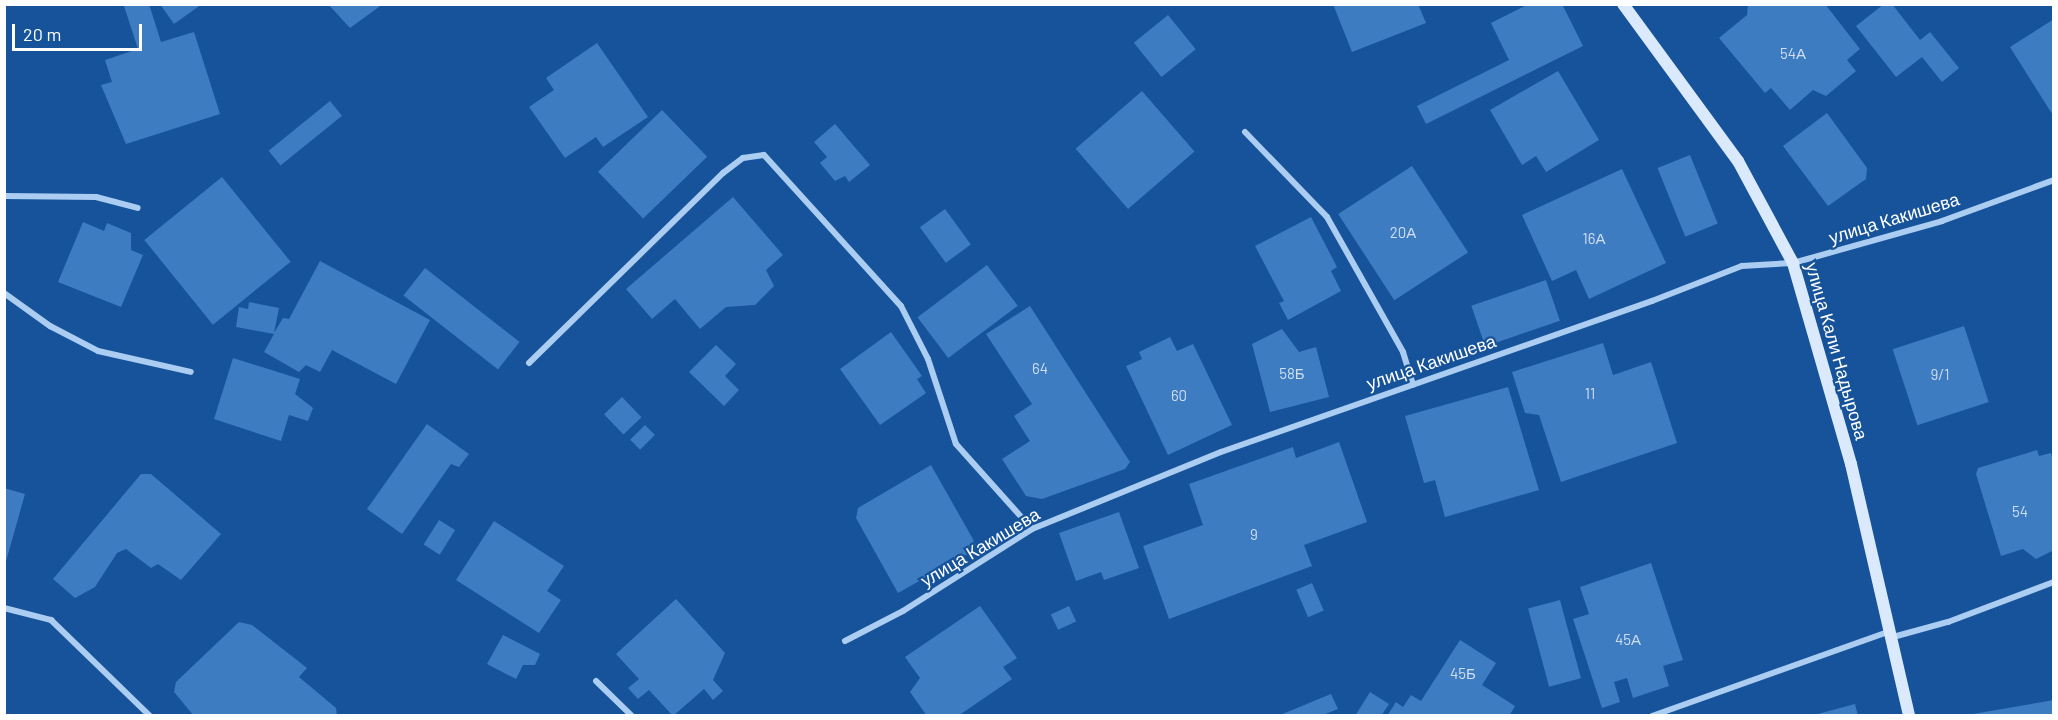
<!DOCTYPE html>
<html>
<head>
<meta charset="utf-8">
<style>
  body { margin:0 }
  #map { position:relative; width:2058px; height:720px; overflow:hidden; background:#16539a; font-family:Barlow,sans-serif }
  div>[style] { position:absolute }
  .building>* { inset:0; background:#3e7cc1; transform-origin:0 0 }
  .street>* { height:6px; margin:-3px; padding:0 3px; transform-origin:3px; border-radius:3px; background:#abcdf2 }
  .secondary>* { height:12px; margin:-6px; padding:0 6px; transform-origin:6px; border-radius:6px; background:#daeafc }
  span { translate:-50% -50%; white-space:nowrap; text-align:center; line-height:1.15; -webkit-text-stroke:4.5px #16539a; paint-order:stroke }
  .number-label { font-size:15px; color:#cfdef0 }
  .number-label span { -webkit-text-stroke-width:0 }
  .street-label { font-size:18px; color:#fff }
  .frame { position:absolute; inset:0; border:6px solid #fff; pointer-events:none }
  .scale { position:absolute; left:12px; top:24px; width:130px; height:27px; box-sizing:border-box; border:3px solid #fff; border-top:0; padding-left:8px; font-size:18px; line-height:21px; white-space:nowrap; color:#fff; -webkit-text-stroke:4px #16539a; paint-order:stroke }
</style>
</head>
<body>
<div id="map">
  <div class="building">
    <i style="clip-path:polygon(149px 4px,161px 42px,194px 32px,220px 114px,126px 144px,101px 85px,112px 82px,105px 60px,138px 49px,124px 6px)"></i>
    <i style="clip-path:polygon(160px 4px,202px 4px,174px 24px)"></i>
    <i style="clip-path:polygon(328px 4px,383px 4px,350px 28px)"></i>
    <i style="clip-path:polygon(1333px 4px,1418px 4px,1426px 23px,1352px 52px)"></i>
    <i style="clip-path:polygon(1529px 4px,1562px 4px,1583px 46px,1426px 124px,1417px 106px,1509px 60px,1491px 23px)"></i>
    <i style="clip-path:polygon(1748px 4px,1825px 4px,1860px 49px,1847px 60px,1856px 71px,1826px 96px,1813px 90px,1790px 110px,1771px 88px,1765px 93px,1719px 38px,1747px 15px)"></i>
    <i style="clip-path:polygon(1884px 4px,1892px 4px,1920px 40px,1930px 32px,1959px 68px,1942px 82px,1922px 57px,1896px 77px,1856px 26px)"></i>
    <i style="left:1168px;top:15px;width:44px;height:44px;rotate:51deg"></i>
    <i style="clip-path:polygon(2054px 19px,2054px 117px,2010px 47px)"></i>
    <i style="clip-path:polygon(597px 43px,648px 117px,603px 147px,596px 137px,565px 158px,529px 107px,554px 90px,546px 78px)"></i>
    <i style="clip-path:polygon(1558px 71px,1599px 140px,1546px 172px,1536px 156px,1522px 165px,1490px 110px)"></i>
    <i style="left:1142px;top:91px;width:80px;height:88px;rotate:49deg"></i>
    <i style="left:330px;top:101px;width:19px;height:79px;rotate:51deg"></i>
    <i style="left:662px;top:110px;width:65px;height:89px;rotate:46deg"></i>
    <i style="clip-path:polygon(1827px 113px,1867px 168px,1866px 179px,1828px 206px,1783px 146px)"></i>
    <i style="clip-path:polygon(835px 124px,870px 165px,849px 182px,845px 176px,835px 181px,820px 163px,827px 157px,814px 142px)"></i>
    <i style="left:1690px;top:155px;width:74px;height:35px;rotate:68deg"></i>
    <i style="left:1412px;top:166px;width:103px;height:88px;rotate:57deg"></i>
    <i style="clip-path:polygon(1622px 169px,1666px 263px,1589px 299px,1576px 270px,1552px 281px,1522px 215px)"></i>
    <i style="left:222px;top:177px;width:109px;height:100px;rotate:51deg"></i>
    <i style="clip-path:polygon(733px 197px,783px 255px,766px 270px,774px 286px,755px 305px,726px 307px,700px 329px,675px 299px,652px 319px,626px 289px)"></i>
    <i style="left:945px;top:209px;width:44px;height:31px;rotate:54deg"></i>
    <i style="clip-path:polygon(1311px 217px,1337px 267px,1331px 271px,1341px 291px,1288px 320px,1279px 303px,1284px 301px,1255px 246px)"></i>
    <i style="clip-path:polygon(83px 222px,104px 231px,107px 223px,131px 233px,131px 250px,143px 255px,121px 307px,58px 282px)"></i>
    <i style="clip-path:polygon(320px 261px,430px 320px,396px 384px,332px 350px,320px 372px,306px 365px,299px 372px,264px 352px,274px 334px,236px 327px,239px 307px,248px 309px,249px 302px,279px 308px,274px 333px,283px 318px,289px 319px)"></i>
    <i style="left:987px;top:265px;width:51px;height:87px;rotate:53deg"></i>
    <i style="left:425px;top:268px;width:120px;height:35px;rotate:38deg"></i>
    <i style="left:1546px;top:280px;width:43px;height:79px;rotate:71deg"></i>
    <i style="clip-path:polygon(1030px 306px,1130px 462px,1125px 469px,1042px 499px,1026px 496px,1002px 459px,1030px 441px,1014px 416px,1032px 404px,986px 334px)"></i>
    <i style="left:1964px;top:326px;width:80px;height:75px;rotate:72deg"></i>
    <i style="clip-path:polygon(1282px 329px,1299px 352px,1316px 347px,1329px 397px,1270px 412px,1252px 344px)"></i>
    <i style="clip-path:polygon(891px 332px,922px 376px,917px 379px,926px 393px,880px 425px,840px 369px)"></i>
    <i style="clip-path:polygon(1170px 337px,1177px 351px,1193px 344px,1232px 425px,1168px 455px,1126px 366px,1142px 359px,1139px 352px)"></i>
    <i style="clip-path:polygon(1603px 343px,1613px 375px,1651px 362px,1677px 443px,1561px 482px,1539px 415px,1525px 413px,1512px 372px)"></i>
    <i style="clip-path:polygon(716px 345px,736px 364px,725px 376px,739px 390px,724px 406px,689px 372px)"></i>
    <i style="clip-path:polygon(233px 358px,300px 379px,295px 394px,313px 408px,308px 421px,289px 415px,281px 441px,214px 419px)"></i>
    <i style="clip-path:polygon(1508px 387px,1539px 490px,1445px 517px,1435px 480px,1424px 483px,1405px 416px)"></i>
    <i style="left:622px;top:397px;width:28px;height:25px;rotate:46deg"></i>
    <i style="clip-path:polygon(427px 424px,469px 454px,459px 467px,451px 464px,402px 534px,367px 509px)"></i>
    <i style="left:645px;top:425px;width:14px;height:21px;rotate:45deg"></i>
    <i style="clip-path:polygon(1339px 442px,1367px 522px,1304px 545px,1312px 566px,1169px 619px,1143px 546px,1203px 525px,1189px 484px,1293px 447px,1296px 458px)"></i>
    <i style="clip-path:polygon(2037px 450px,2039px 456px,2051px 453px,2054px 463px,2054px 550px,2036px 559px,2023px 549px,2001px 556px,1976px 474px,1978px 468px)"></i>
    <i style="clip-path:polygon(931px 465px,978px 548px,898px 593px,856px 518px,858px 508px)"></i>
    <i style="clip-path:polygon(141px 474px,151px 474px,221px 534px,181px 580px,158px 564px,151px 568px,126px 549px,117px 553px,95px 587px,75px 598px,53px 579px)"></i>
    <i style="clip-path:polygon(4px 488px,25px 494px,5px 565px,4px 565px)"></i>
    <i style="clip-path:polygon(1119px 512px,1139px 568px,1104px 580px,1101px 572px,1076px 581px,1059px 533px)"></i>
    <i style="left:439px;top:520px;width:19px;height:29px;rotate:32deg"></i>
    <i style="clip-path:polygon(494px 521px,564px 566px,547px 591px,561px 600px,539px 633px,456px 580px)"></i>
    <i style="clip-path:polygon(1651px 563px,1683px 660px,1663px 666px,1669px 686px,1633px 698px,1627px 678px,1614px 682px,1620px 702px,1602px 708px,1573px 619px,1589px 614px,1580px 587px)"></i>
    <i style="left:1312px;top:583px;width:30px;height:17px;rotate:67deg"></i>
    <i style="clip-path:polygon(676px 599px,725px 653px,713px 680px,723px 691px,713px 700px,704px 689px,673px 716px,649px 690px,638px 699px,628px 688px,639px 679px,616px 654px)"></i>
    <i style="left:1560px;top:600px;width:81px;height:33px;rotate:75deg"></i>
    <i style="clip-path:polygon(980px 606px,1017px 658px,1003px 667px,1012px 679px,958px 716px,927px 716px,910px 692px,920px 678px,905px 657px)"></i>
    <i style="left:1069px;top:606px;width:17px;height:20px;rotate:65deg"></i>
    <i style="clip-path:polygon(239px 622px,252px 625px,307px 668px,299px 677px,336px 708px,337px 716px,194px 716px,174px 692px,176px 682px)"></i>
    <i style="clip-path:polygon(503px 635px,540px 654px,535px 665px,523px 665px,516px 679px,487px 664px)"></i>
    <i style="clip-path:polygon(1460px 640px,1496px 663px,1482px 685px,1515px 706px,1509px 716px,1387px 716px,1396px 702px,1403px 707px,1411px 695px,1421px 701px)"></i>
    <i style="clip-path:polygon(1370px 692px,1389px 704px,1381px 716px,1355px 716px)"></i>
    <i style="clip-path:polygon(1331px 694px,1338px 709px,1323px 715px,1280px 715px)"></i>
    <i style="clip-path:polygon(2054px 700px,2054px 716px,1974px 716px,1973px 714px)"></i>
    <i style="clip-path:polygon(1855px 704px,1858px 716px,1814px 716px,1814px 715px)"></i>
  </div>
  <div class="street">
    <i style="left:1245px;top:132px;width:118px;rotate:46deg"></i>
    <i style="left:1327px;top:217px;width:155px;rotate:60.6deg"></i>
    <i style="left:1403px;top:352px;width:34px;rotate:73deg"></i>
    <i style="left:4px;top:196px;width:92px;rotate:0.6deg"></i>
    <i style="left:96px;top:197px;width:43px;rotate:14.7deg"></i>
    <i style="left:4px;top:293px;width:57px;rotate:35.7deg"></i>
    <i style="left:50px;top:326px;width:54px;rotate:27.5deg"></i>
    <i style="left:98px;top:351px;width:95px;rotate:12.7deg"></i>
    <i style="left:529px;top:363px;width:272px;rotate:-44.4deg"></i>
    <i style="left:723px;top:173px;width:25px;rotate:-37deg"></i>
    <i style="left:743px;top:158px;width:21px;rotate:-8deg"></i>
    <i style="left:764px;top:155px;width:204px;rotate:47.8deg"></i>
    <i style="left:901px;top:306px;width:59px;rotate:63deg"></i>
    <i style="left:928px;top:359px;width:89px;rotate:71.8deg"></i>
    <i style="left:956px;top:444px;width:114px;rotate:48.2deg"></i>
    <i style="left:4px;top:608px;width:49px;rotate:14.3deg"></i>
    <i style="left:51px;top:620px;width:138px;rotate:44.1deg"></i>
    <i style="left:1893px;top:637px;width:57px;rotate:-15.3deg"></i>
    <i style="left:1948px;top:622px;width:113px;rotate:-20.7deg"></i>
    <i style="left:845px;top:641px;width:65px;rotate:-27.3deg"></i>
    <i style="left:903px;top:611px;width:153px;rotate:-32.4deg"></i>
    <i style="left:1032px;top:529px;width:204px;rotate:-22.2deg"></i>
    <i style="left:1221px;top:452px;width:457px;rotate:-19.3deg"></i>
    <i style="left:1652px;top:301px;width:97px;rotate:-21.3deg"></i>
    <i style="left:1742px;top:266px;width:51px;rotate:-3.4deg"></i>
    <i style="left:1793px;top:263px;width:155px;rotate:-15.7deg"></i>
    <i style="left:1942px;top:221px;width:119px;rotate:-20.1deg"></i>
    <i style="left:596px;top:681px;width:50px;rotate:44.2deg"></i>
    <i style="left:1652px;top:716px;width:254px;rotate:-19.6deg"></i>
  </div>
  <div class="secondary">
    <i style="left:1623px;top:4px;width:195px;rotate:53.8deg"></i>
    <i style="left:1738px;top:161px;width:116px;rotate:61.7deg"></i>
    <i style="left:1793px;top:263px;width:209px;rotate:73.9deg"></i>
    <i style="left:1851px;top:464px;width:259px;rotate:77deg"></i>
  </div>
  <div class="number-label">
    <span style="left:1793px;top:54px">54А</span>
    <span style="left:1403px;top:233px">20А</span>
    <span style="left:1594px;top:239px">16А</span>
    <span style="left:1040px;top:369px">64</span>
    <span style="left:1292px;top:374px">58Б</span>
    <span style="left:1940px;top:375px">9/1</span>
    <span style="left:1590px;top:394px">11</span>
    <span style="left:1179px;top:396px">60</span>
    <span style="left:2020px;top:512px">54</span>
    <span style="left:1254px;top:535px">9</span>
    <span style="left:1628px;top:640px">45А</span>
    <span style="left:1463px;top:674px">45Б</span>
  </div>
  <div class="street-label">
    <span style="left:1894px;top:218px;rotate:-17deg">улица Какишева</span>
    <span style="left:1837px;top:351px;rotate:74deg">улица Кали Надырова</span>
    <span style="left:1431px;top:362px;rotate:-19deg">улица Какишева</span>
    <span style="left:980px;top:547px;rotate:-31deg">улица Какишева</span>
  </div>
  <div class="frame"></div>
  <div class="scale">20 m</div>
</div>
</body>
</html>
